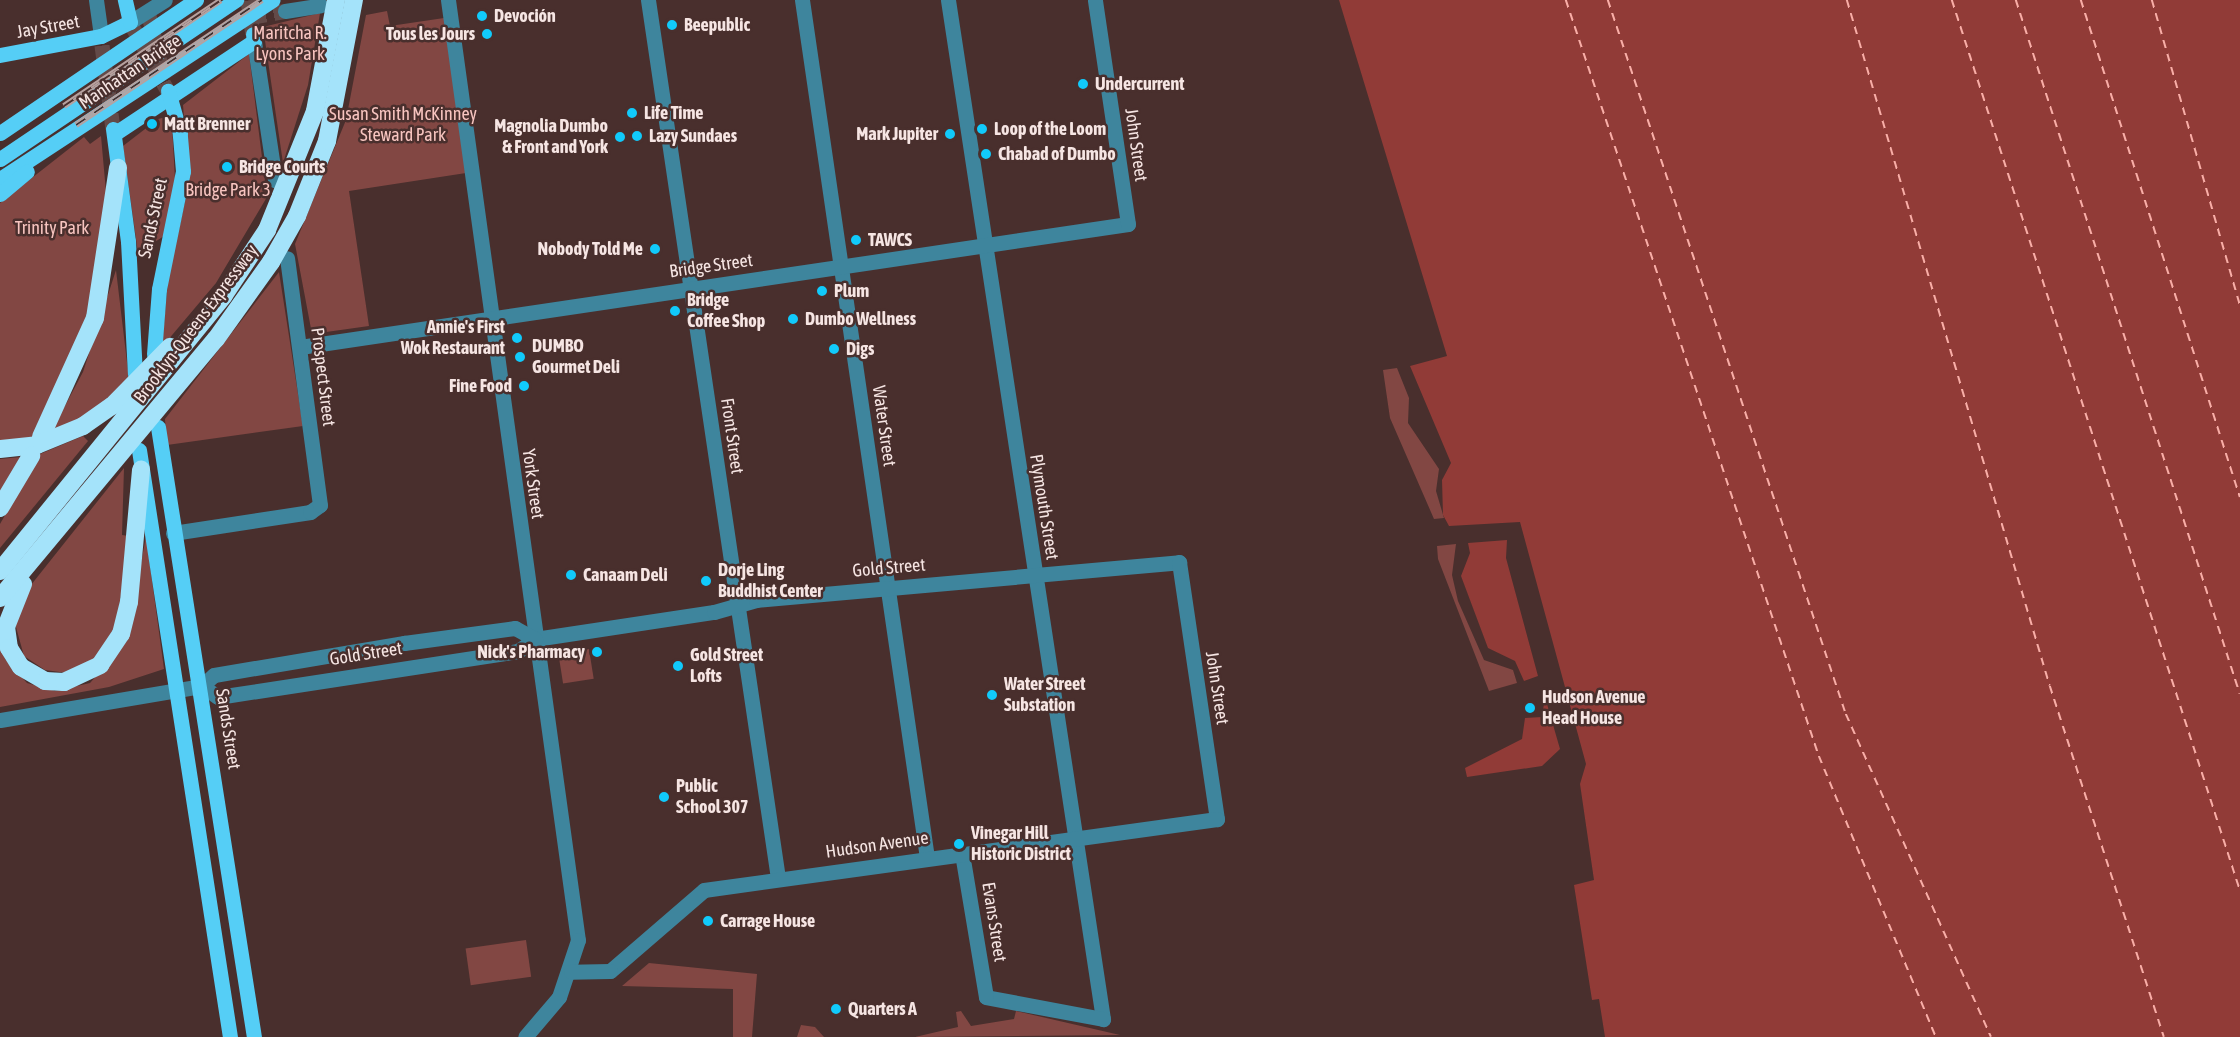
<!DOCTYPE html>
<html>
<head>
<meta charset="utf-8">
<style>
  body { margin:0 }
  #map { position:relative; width:2240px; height:1037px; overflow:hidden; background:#492f2d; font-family:"Asap Condensed",sans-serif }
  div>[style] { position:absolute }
  .green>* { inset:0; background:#824743; transform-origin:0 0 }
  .water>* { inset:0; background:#913b37 }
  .ferry>* { height:1.5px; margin-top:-0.75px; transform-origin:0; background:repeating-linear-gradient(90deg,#f9aea7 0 8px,transparent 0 14px) }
  .minor-tunnel>* { height:15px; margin-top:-7.5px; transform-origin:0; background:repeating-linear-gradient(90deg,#634a48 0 15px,transparent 0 23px) }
  .major-tunnel>* { height:15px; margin-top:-7.5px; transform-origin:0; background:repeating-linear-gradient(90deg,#634a48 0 15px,transparent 0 23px) }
  .minor>* { height:15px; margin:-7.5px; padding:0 7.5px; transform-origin:7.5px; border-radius:7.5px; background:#3e859d }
  .major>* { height:15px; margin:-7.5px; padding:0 7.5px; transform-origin:7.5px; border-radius:7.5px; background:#55cef6 }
  .highway>* { height:18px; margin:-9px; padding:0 9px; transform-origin:9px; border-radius:9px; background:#a4e3fa }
  .rail>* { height:6px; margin-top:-3px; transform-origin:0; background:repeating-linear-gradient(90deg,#492f2d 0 11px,#b6a19f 0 22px); box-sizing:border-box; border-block:2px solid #b6a19f }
  .dots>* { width:16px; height:16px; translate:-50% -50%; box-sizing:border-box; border:3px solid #492f2d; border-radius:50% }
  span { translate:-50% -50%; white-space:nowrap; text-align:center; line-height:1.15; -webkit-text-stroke:5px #492f2d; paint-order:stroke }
  .poi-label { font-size:18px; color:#f6e5e3; font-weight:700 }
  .left { translate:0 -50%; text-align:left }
  .right { translate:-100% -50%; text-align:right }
  .street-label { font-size:18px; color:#f6e5e3 }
  .park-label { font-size:18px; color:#f8c5c0 }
</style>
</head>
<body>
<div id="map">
  <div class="green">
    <i style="clip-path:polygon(387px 11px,390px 26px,444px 18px,466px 173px,349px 191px,369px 326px,312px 334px,295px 244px,346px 120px,366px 15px)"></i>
    <i style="clip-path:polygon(320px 13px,308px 85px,283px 163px,263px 27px)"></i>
    <i style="clip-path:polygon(249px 54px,267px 197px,216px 283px,162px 347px,168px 280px,189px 183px,183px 105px)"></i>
    <i style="clip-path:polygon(158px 119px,166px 117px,172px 126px,175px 179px,164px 236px,138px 253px,123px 146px)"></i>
    <i style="clip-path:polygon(101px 136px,106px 192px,90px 309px,32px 439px,0 442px,0 203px,84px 137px,90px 144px)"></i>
    <i style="clip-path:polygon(116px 270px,129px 379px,92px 412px,50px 434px,83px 372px)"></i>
    <i style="clip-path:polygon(279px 272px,303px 426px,167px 445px,165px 419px)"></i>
    <i style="clip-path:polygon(1397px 368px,1409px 398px,1408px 423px,1439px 469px,1436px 491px,1444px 518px,1434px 519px,1390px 418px,1383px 370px)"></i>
    <i style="clip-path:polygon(83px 436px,88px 441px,0 548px,0 524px,40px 454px)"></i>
    <i style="clip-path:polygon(21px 457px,0 492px,0 459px)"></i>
    <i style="clip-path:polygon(124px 468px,122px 535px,129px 536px,117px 623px,97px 659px,67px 673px,45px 670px,24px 656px,14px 620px,27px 590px)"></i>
    <i style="clip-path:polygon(146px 536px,164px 669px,109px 687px,0 707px,0 619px,5px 659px,27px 683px,55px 691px,90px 683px,127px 641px)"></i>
    <i style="clip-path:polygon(1456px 544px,1452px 575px,1458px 601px,1484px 660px,1513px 670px,1517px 683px,1489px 691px,1438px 559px,1437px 546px)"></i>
    <i style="left:589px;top:649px;width:30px;height:31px;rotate:81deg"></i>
    <i style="left:526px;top:940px;width:37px;height:61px;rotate:82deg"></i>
    <i style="clip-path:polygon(649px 963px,757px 974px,752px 1037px,733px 1037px,733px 989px,622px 986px)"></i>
    <i style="clip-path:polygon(961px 1011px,971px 1026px,1014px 1019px,1016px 1011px,1120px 1035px,915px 1037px,958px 1027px,956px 1012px)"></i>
    <i style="clip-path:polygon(801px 1025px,815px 1027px,824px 1037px,797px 1037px)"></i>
  </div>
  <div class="water">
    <i style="clip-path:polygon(1339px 0,2240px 0,2240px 1037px,1605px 1037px,1599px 999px,1592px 1000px,1574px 885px,1594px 880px,1580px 784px,1586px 764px,1520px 522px,1449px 526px,1443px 515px,1442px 480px,1451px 463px,1410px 366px,1447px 356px)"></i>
    <i style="clip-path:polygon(1507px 540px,1506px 558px,1538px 676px,1524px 681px,1515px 661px,1488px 648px,1461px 576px,1470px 553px,1468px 543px)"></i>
    <i style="clip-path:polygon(1545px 697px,1560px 749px,1542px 766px,1467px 777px,1465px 768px,1522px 739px,1525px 718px,1542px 717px)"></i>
  </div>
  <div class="ferry">
    <i style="left:1566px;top:0;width:797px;rotate:71.5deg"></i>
    <i style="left:1819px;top:756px;width:304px;rotate:67.4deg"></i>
    <i style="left:1608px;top:0;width:753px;rotate:71.57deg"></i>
    <i style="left:1846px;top:714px;width:354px;rotate:65.8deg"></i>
    <i style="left:1847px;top:0;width:715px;rotate:73.52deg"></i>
    <i style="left:2050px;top:686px;width:369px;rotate:72deg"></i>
    <i style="left:1952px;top:0;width:935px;rotate:72.07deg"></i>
    <i style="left:2016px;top:0;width:729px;rotate:72.11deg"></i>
    <i style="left:2081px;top:0;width:522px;rotate:72.26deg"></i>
    <i style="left:2152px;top:0;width:317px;rotate:73.9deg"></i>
  </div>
  <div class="minor-tunnel">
    <i style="left:148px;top:11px;width:69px;rotate:76.6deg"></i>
    <i style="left:251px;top:17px;width:35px;rotate:-10deg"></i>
  </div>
  <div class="major-tunnel">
    <i style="left:248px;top:0;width:34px;rotate:82deg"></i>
    <i style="left:130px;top:22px;width:79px;rotate:61.2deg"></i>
    <i style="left:102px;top:45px;width:85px;rotate:82.5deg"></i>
  </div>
  <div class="minor">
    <i style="left:96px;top:0;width:36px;rotate:82deg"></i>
    <i style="left:448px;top:0;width:949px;rotate:82.13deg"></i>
    <i style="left:578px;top:940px;width:60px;rotate:108.4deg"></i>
    <i style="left:559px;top:997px;width:52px;rotate:130.4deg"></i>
    <i style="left:648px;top:0;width:888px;rotate:81.58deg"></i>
    <i style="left:802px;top:0;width:867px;rotate:81.71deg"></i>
    <i style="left:948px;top:0;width:1031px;rotate:81.35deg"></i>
    <i style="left:1103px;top:1019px;width:119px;rotate:-169.4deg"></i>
    <i style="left:986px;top:997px;width:146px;rotate:-99.5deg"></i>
    <i style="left:285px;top:11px;width:36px;rotate:-9deg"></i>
    <i style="left:130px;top:22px;width:41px;rotate:-32.2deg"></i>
    <i style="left:254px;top:41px;width:141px;rotate:81.4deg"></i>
    <i style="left:300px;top:347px;width:837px;rotate:-8.45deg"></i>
    <i style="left:1128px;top:224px;width:226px;rotate:-98.4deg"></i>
    <i style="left:173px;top:533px;width:139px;rotate:-8.7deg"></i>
    <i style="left:310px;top:512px;width:12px;rotate:-35deg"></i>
    <i style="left:320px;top:505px;width:249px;rotate:-97.6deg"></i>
    <i style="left:202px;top:686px;width:19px;rotate:35deg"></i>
    <i style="left:218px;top:697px;width:304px;rotate:-8.7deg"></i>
    <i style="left:518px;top:651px;width:21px;rotate:-35deg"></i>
    <i style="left:535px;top:639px;width:181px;rotate:-8.6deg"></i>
    <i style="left:714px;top:612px;width:44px;rotate:-15.9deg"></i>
    <i style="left:756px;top:600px;width:425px;rotate:-5.1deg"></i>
    <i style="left:1179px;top:562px;width:260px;rotate:81.6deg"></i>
    <i style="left:1217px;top:819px;width:518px;rotate:172.12deg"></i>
    <i style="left:704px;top:890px;width:124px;rotate:139.2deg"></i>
    <i style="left:610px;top:971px;width:39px;rotate:179deg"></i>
    <i style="left:0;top:720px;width:205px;rotate:-9.6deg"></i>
    <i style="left:202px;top:686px;width:16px;rotate:-43deg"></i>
    <i style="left:214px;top:675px;width:193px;rotate:-9.6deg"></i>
    <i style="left:404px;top:643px;width:112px;rotate:-7.7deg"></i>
    <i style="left:515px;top:628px;width:23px;rotate:29deg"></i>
  </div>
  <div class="major">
    <i style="left:0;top:55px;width:103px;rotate:-10.7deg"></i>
    <i style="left:101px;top:36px;width:32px;rotate:-26deg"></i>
    <i style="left:130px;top:22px;width:23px;rotate:-103deg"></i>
    <i style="left:113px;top:129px;width:113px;rotate:82.4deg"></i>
    <i style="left:128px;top:241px;width:133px;rotate:87deg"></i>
    <i style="left:0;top:133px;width:237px;rotate:-34.2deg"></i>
    <i style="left:114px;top:134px;width:168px;rotate:-33.6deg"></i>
    <i style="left:254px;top:41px;width:7px;rotate:-98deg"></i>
    <i style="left:0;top:159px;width:285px;rotate:-34deg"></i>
    <i style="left:0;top:179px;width:326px;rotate:-33.3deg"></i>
    <i style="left:0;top:194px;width:35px;rotate:-40deg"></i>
    <i style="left:154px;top:354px;width:65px;rotate:-85.6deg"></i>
    <i style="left:159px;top:289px;width:120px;rotate:-78.5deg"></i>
    <i style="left:183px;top:171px;width:38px;rotate:-95deg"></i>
    <i style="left:180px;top:133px;width:44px;rotate:-105.9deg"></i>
    <i style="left:158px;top:427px;width:618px;rotate:81.06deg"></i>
    <i style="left:139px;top:450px;width:594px;rotate:81.19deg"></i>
  </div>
  <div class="highway">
    <i style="left:41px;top:437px;width:131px;rotate:-65.6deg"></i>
    <i style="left:95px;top:318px;width:152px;rotate:-81.3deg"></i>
    <i style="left:0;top:449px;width:37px;rotate:-6deg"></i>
    <i style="left:37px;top:445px;width:50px;rotate:-22.4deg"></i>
    <i style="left:83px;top:426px;width:35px;rotate:-35deg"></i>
    <i style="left:112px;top:406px;width:83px;rotate:-45.5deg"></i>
    <i style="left:0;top:508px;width:61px;rotate:-59.2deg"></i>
    <i style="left:0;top:571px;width:355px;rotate:-50.9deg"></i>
    <i style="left:224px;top:295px;width:78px;rotate:-56.5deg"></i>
    <i style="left:267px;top:230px;width:128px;rotate:-68deg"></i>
    <i style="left:315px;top:111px;width:113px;rotate:-79.3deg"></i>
    <i style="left:23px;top:584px;width:46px;rotate:111.6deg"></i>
    <i style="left:6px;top:627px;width:21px;rotate:82deg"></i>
    <i style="left:9px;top:648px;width:22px;rotate:58deg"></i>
    <i style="left:21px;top:667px;width:28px;rotate:30deg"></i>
    <i style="left:45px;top:681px;width:19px;rotate:3deg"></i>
    <i style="left:64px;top:682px;width:40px;rotate:-25deg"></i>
    <i style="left:100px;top:665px;width:37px;rotate:-56deg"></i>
    <i style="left:121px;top:634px;width:33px;rotate:-76deg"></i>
    <i style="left:129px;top:602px;width:133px;rotate:-84.8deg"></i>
    <i style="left:0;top:598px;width:337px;rotate:-50.2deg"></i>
    <i style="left:216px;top:339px;width:95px;rotate:-54.5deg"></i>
    <i style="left:271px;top:262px;width:53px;rotate:-60.5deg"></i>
    <i style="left:297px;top:216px;width:81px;rotate:-68.2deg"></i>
    <i style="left:327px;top:141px;width:144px;rotate:-79.2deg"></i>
  </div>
  <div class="rail">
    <i style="left:64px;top:106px;width:189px;rotate:-34deg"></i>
    <i style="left:76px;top:125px;width:224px;rotate:-33.9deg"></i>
  </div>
  <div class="dots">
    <i style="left:482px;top:16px;background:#11cafb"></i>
    <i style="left:672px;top:25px;background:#11cafb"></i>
    <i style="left:487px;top:34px;background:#11cafb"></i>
    <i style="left:1083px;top:84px;background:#11cafb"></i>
    <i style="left:632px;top:113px;background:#11cafb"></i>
    <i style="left:152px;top:124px;background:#11cafb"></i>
    <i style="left:982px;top:129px;background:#11cafb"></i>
    <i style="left:950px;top:134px;background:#11cafb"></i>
    <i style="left:637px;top:136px;background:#11cafb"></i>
    <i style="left:620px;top:137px;background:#11cafb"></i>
    <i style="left:986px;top:154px;background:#11cafb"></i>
    <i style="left:227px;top:167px;background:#11cafb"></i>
    <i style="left:856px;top:240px;background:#11cafb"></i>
    <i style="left:655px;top:249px;background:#11cafb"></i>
    <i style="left:822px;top:291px;background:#11cafb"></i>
    <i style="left:675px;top:311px;background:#11cafb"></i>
    <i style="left:793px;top:319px;background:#11cafb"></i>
    <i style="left:517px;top:338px;background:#11cafb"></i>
    <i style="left:834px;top:349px;background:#11cafb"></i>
    <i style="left:520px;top:357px;background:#11cafb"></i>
    <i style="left:524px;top:386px;background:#11cafb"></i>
    <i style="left:571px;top:575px;background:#11cafb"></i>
    <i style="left:706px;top:581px;background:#11cafb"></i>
    <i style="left:597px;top:652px;background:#11cafb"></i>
    <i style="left:678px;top:666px;background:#11cafb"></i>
    <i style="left:992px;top:695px;background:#11cafb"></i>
    <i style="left:1530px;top:708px;background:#11cafb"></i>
    <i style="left:664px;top:797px;background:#11cafb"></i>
    <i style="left:959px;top:844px;background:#11cafb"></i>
    <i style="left:708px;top:921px;background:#11cafb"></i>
    <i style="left:836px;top:1009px;background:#11cafb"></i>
  </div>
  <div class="poi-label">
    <span class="left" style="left:494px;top:16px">Devoción</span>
    <span class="left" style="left:684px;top:25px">Beepublic</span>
    <span class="right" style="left:475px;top:34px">Tous les Jours</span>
    <span class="left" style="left:1095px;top:84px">Undercurrent</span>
    <span class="left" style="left:644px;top:113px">Life Time</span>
    <span class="left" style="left:164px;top:124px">Matt Brenner</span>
    <span class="right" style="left:608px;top:137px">Magnolia Dumbo<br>&amp; Front and York</span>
    <span class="left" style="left:994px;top:129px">Loop of the Loom</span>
    <span class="right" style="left:938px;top:134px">Mark Jupiter</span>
    <span class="left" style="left:649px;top:136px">Lazy Sundaes</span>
    <span class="left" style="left:998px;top:154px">Chabad of Dumbo</span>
    <span class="left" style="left:239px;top:167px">Bridge Courts</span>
    <span class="left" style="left:868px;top:240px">TAWCS</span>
    <span class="right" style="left:643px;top:249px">Nobody Told Me</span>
    <span class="left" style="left:834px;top:291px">Plum</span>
    <span class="left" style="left:687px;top:311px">Bridge<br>Coffee Shop</span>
    <span class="left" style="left:805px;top:319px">Dumbo Wellness</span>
    <span class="right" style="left:505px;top:338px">Annie's First<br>Wok Restaurant</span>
    <span class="left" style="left:532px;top:357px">DUMBO<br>Gourmet Deli</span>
    <span class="left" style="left:846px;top:349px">Digs</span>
    <span class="right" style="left:512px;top:386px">Fine Food</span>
    <span class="left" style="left:718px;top:581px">Dorje Ling<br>Buddhist Center</span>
    <span class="left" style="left:583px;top:575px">Canaam Deli</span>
    <span class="right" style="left:585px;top:652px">Nick's Pharmacy</span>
    <span class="left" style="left:690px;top:666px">Gold Street<br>Lofts</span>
    <span class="left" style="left:1004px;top:695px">Water Street<br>Substation</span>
    <span class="left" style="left:1542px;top:708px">Hudson Avenue<br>Head House</span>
    <span class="left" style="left:676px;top:797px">Public<br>School 307</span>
    <span class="left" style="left:971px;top:844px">Vinegar Hill<br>Historic District</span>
    <span class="left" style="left:720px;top:921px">Carrage House</span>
    <span class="left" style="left:848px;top:1009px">Quarters A</span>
  </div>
  <div class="street-label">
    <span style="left:48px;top:27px;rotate:-10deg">Jay Street</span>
    <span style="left:130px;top:72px;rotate:-34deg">Manhattan Bridge</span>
    <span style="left:1136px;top:145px;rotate:82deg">John Street</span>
    <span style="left:153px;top:218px;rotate:-78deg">Sands Street</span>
    <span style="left:711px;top:266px;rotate:-8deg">Bridge Street</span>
    <span style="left:196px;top:324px;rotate:-53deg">Brooklyn-Queens Expressway</span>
    <span style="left:323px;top:377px;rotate:83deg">Prospect Street</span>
    <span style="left:884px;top:426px;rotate:82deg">Water Street</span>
    <span style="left:732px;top:436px;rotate:82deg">Front Street</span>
    <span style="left:533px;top:484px;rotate:82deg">York Street</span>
    <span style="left:1044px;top:507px;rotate:81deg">Plymouth Street</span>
    <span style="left:889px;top:568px;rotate:-5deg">Gold Street</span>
    <span style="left:366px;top:654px;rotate:-9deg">Gold Street</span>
    <span style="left:1217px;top:688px;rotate:81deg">John Street</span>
    <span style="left:228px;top:729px;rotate:81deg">Sands Street</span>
    <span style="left:877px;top:845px;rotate:-8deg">Hudson Avenue</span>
    <span style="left:994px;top:922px;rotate:81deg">Evans Street</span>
  </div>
  <div class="park-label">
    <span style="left:290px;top:44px">Maritcha R.<br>Lyons Park</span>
    <span style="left:403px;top:125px">Susan Smith McKinney<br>Steward Park</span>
    <span style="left:228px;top:190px">Bridge Park 3</span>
    <span style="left:52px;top:228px">Trinity Park</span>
  </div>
</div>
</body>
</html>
